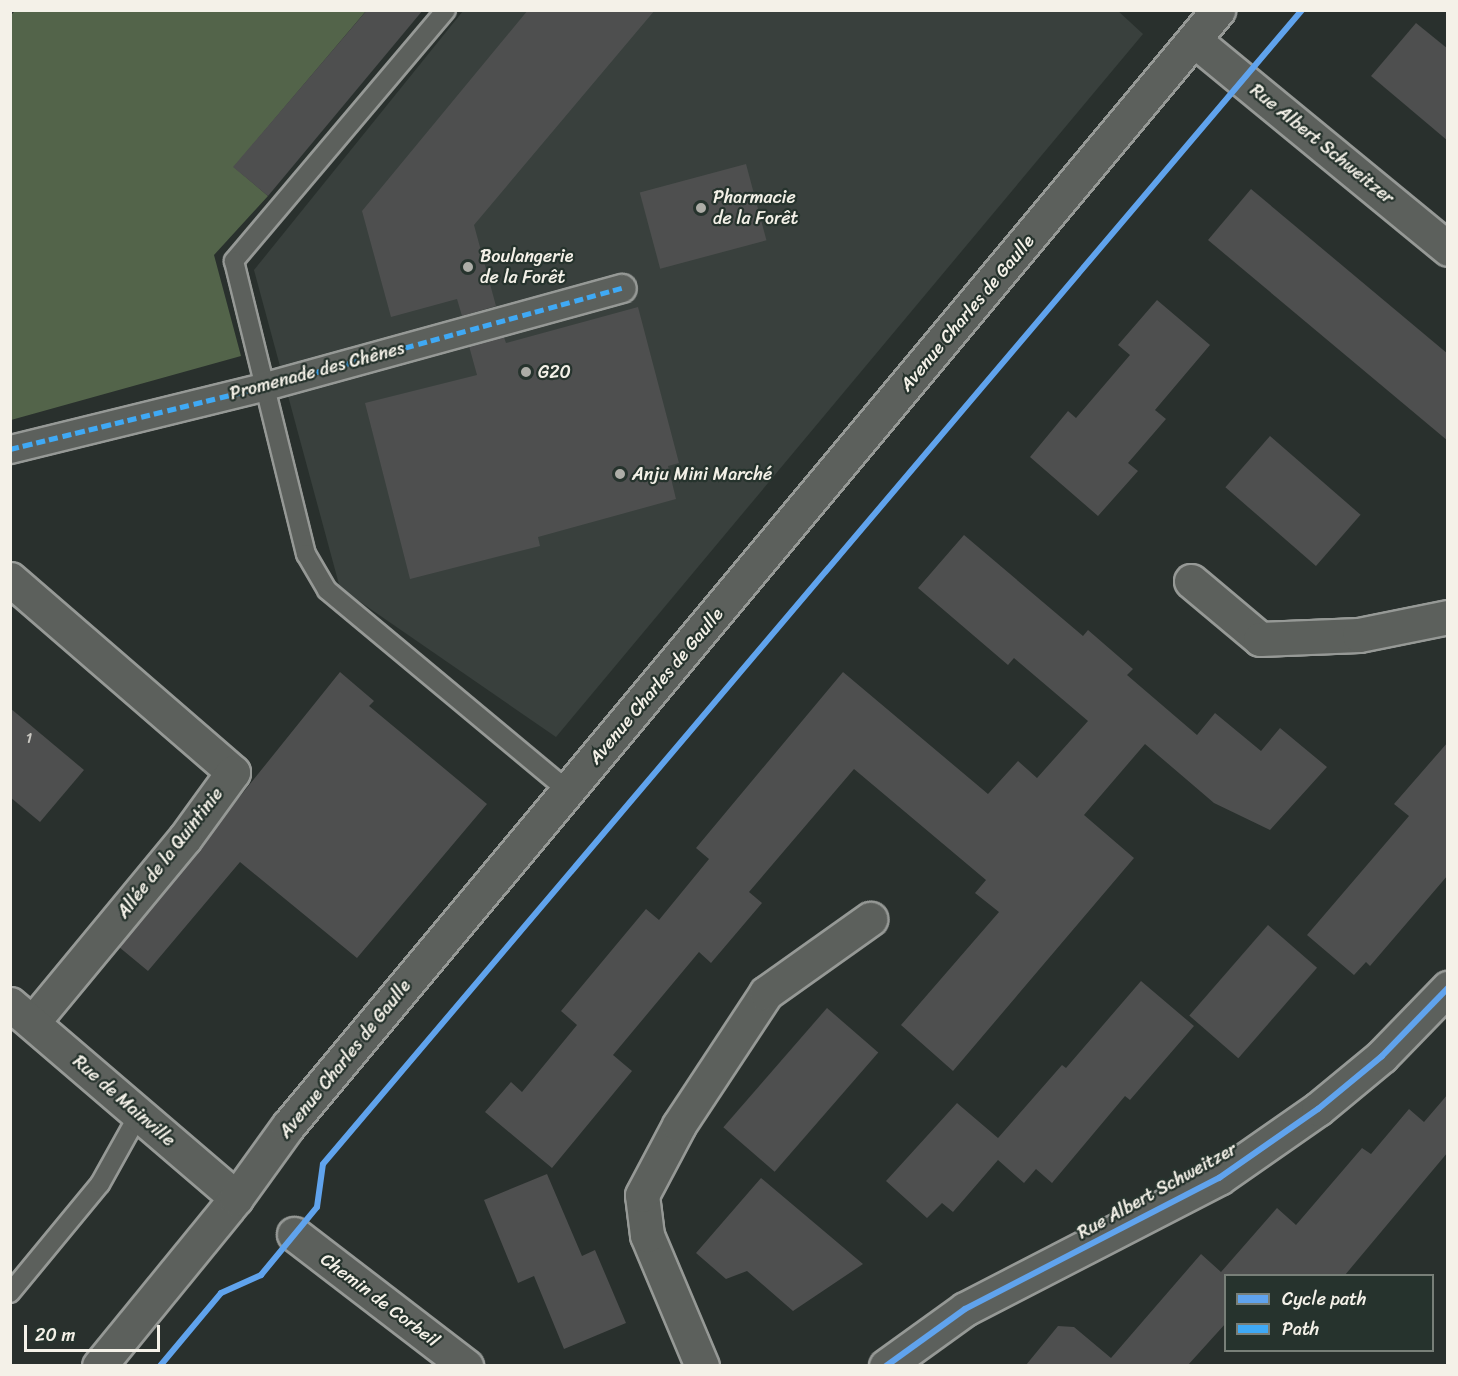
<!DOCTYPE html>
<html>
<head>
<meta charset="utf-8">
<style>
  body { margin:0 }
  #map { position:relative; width:1458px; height:1376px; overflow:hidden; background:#29302d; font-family:Sriracha,sans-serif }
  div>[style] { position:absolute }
  .built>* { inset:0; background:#39403d }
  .green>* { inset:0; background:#53644a }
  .building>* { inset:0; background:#4e4f4f; transform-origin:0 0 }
  .roads { filter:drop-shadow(2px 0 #969996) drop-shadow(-2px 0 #969996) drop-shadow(0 2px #969996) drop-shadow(0 -2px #969996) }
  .service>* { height:18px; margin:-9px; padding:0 9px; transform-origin:9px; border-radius:9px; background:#5c605c }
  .pedestrian>* { height:27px; margin:-13.5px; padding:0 13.5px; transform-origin:13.5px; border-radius:13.5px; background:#5c605c }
  .minor>* { height:33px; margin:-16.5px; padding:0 16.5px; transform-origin:16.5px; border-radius:16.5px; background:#5c605c }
  .secondary>* { height:33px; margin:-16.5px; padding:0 16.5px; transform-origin:16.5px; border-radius:16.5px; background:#5c605c }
  .quiet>* { height:4.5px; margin-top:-2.25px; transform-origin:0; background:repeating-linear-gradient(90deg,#3fa9f5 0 9px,transparent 0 13.5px) }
  .cycleway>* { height:6px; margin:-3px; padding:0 3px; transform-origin:3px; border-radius:3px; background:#60a3ed }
  .dots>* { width:16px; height:16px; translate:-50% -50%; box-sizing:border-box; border:3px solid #26332d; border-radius:50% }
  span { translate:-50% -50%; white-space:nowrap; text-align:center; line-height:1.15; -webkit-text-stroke:4.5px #26332d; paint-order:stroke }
  .number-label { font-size:15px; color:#cac8c2 }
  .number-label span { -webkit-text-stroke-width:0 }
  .street-label { font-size:18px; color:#f4f1e8 }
  .poi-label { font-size:18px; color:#f4f1e8 }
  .left { translate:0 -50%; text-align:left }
  .frame { position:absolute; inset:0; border:12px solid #f4f1e8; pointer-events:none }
  .legend { position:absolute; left:1224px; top:1274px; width:210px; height:78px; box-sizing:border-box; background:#26332d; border:2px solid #787f78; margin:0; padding:8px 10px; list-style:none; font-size:18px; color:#f4f1e8 }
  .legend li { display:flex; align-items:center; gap:12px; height:30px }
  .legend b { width:30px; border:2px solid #787f78 }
  .scale { position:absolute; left:24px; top:1325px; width:136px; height:27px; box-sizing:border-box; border:3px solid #f4f1e8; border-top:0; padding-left:8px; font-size:18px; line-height:21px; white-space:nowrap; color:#f4f1e8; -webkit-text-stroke:4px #26332d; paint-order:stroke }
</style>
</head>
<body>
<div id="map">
  <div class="built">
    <i style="clip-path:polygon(1117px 10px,1143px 34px,556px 737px,340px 588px,254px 270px,463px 11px)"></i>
  </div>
  <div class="green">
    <i style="clip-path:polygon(15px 11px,366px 11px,234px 167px,268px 196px,214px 255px,241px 356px,11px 420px,10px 16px)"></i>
  </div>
  <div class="building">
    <i style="clip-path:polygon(367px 10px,423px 10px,268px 196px,233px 167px)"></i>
    <i style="clip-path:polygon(528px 10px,655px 10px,474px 225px,496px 306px,462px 316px,457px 299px,391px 317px,362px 211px)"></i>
    <i style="clip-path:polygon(1416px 23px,1448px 49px,1448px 141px,1371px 76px)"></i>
    <i style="left:746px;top:164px;width:79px;height:110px;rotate:75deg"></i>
    <i style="clip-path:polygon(1251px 189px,1448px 354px,1448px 441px,1208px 240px)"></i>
    <i style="clip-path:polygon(1157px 300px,1210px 345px,1155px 410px,1166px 419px,1128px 463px,1138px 471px,1098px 516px,1030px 457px,1068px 411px,1076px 418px,1130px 355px,1118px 345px)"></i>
    <i style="clip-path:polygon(638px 307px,679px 463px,668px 466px,676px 499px,538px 537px,540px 546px,410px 579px,365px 403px,477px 375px,469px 346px,504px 337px,506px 343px)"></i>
    <i style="left:1270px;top:436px;width:120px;height:68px;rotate:41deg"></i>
    <i style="clip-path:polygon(964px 535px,1083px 636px,1088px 630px,1133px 669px,1127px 675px,1197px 735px,1215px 713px,1261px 751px,1280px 728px,1327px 767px,1270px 830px,1214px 803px,1145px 744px,1084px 815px,1134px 858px,953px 1071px,901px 1025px,999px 912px,975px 893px,986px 880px,854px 769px,749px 892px,762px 903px,711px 963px,699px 952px,613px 1055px,632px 1071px,552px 1168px,485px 1112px,511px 1082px,522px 1092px,577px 1025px,561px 1011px,646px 909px,659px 920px,709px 859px,696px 848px,843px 672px,988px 794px,1018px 761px,1037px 778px,1088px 721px,1014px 658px,1008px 665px,918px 588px)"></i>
    <i style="clip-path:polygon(340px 672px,374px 701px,369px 706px,487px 804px,357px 958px,240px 862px,148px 971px,119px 947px)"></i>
    <i style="clip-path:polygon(10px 708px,84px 770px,40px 822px,10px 797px)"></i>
    <i style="clip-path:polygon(1448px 742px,1448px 875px,1370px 966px,1366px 962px,1354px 975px,1307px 935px,1409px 816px,1394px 804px)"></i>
    <i style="left:1268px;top:925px;width:65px;height:120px;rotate:41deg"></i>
    <i style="clip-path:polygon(1141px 981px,1194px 1026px,1130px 1100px,1125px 1096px,1052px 1183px,1036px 1169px,1024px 1183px,998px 1160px,953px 1212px,942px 1203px,927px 1218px,886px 1181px,957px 1103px,998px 1138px,1062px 1065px,1066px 1068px)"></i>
    <i style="left:827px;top:1008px;width:68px;height:158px;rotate:41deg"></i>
    <i style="clip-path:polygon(1448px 1094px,1448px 1152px,1345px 1275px,1225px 1275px,1226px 1323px,1188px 1365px,1026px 1365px,1058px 1326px,1074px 1327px,1111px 1358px,1201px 1254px,1221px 1272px,1277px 1208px,1296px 1225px,1362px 1148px,1371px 1154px,1409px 1109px,1424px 1122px)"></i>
    <i style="clip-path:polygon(547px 1174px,582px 1256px,595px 1250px,626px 1323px,564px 1349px,534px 1276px,518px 1283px,484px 1200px)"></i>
    <i style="clip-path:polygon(761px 1178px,863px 1264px,793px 1311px,747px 1271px,726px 1279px,696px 1253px)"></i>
  </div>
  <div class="roads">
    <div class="service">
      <i style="left:446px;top:10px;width:329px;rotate:130.2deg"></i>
      <i style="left:234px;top:261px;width:302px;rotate:76.2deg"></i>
      <i style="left:306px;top:554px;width:42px;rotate:59.7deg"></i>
      <i style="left:327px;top:590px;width:314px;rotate:39.8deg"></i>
      <i style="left:10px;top:1293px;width:141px;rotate:-50.5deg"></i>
      <i style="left:100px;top:1184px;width:80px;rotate:-60.9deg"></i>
    </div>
    <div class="pedestrian">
      <i style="left:10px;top:449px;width:260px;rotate:-13.8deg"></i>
      <i style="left:262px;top:387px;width:373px;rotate:-15.4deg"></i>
    </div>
    <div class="minor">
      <i style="left:1194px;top:40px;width:329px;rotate:39.4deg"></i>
      <i style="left:10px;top:579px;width:295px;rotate:40.9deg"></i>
      <i style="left:233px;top:772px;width:82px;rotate:126deg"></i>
      <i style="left:185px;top:838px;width:239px;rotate:129.6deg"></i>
      <i style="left:1191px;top:581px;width:90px;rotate:40deg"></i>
      <i style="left:1260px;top:639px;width:99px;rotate:-2.3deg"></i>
      <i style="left:1359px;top:635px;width:91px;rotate:-11.4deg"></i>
      <i style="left:10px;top:1004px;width:298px;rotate:40.6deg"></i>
      <i style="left:294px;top:1234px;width:217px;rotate:37.5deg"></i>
      <i style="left:702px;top:1366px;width:142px;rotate:-112.8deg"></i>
      <i style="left:647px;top:1235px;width:40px;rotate:-97.1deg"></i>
      <i style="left:642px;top:1195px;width:79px;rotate:-62.1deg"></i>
      <i style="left:679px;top:1125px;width:158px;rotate:-56.6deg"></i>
      <i style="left:766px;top:993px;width:128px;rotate:-35.4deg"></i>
      <i style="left:886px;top:1366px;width:97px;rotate:-35.8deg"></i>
      <i style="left:965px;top:1309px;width:286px;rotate:-27.3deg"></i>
      <i style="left:1219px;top:1178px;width:121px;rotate:-34.9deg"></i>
      <i style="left:1318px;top:1109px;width:83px;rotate:-39.6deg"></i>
      <i style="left:1382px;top:1056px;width:95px;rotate:-45.9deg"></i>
    </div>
    <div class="secondary">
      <i style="left:99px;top:1366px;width:217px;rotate:-50.8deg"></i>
      <i style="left:236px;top:1198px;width:89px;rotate:-54.2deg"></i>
      <i style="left:288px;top:1126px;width:1453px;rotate:-50.19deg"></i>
    </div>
  </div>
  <div class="quiet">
    <i style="left:10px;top:449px;width:260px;rotate:-13.8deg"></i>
    <i style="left:262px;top:387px;width:373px;rotate:-15.4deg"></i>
  </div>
  <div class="cycleway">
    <i style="left:160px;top:1366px;width:95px;rotate:-50.1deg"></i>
    <i style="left:221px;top:1293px;width:44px;rotate:-24.2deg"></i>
    <i style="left:261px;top:1275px;width:88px;rotate:-50.5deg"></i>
    <i style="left:317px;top:1207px;width:43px;rotate:-82.1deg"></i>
    <i style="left:323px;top:1164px;width:1513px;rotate:-49.69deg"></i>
    <i style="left:886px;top:1366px;width:97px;rotate:-35.8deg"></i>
    <i style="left:965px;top:1309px;width:286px;rotate:-27.3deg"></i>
    <i style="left:1219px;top:1178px;width:121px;rotate:-34.9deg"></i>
    <i style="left:1318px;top:1109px;width:83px;rotate:-39.6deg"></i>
    <i style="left:1382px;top:1056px;width:95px;rotate:-45.9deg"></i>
  </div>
  <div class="dots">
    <i style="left:701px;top:208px;background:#adada7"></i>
    <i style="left:468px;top:267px;background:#adada7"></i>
    <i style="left:526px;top:372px;background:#adada7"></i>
    <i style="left:620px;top:474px;background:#adada7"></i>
  </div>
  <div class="number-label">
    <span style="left:29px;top:739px">1</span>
  </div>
  <div class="street-label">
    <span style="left:1322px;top:144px;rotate:39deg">Rue Albert Schweitzer</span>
    <span style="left:967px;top:313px;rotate:-50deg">Avenue Charles de Gaulle</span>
    <span style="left:317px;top:371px;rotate:-15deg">Promenade des Chênes</span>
    <span style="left:656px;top:686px;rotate:-50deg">Avenue Charles de Gaulle</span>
    <span style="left:170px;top:853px;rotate:-52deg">Allée de la Quintinie</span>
    <span style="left:345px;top:1059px;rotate:-51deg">Avenue Charles de Gaulle</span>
    <span style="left:124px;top:1101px;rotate:41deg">Rue de Mainville</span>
    <span style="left:1157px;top:1191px;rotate:-29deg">Rue Albert Schweitzer</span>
    <span style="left:380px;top:1300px;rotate:37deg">Chemin de Corbeil</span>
  </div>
  <div class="poi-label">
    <span class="left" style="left:713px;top:208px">Pharmacie<br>de la Forêt</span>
    <span class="left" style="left:480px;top:267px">Boulangerie<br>de la Forêt</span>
    <span class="left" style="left:538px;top:372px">G20</span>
    <span class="left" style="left:632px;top:474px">Anju Mini Marché</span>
  </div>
  <div class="frame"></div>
  <ul class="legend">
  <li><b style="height:8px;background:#60a3ed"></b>Cycle path</li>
  <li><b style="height:8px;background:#3fa9f5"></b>Path</li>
  </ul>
  <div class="scale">20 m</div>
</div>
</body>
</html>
